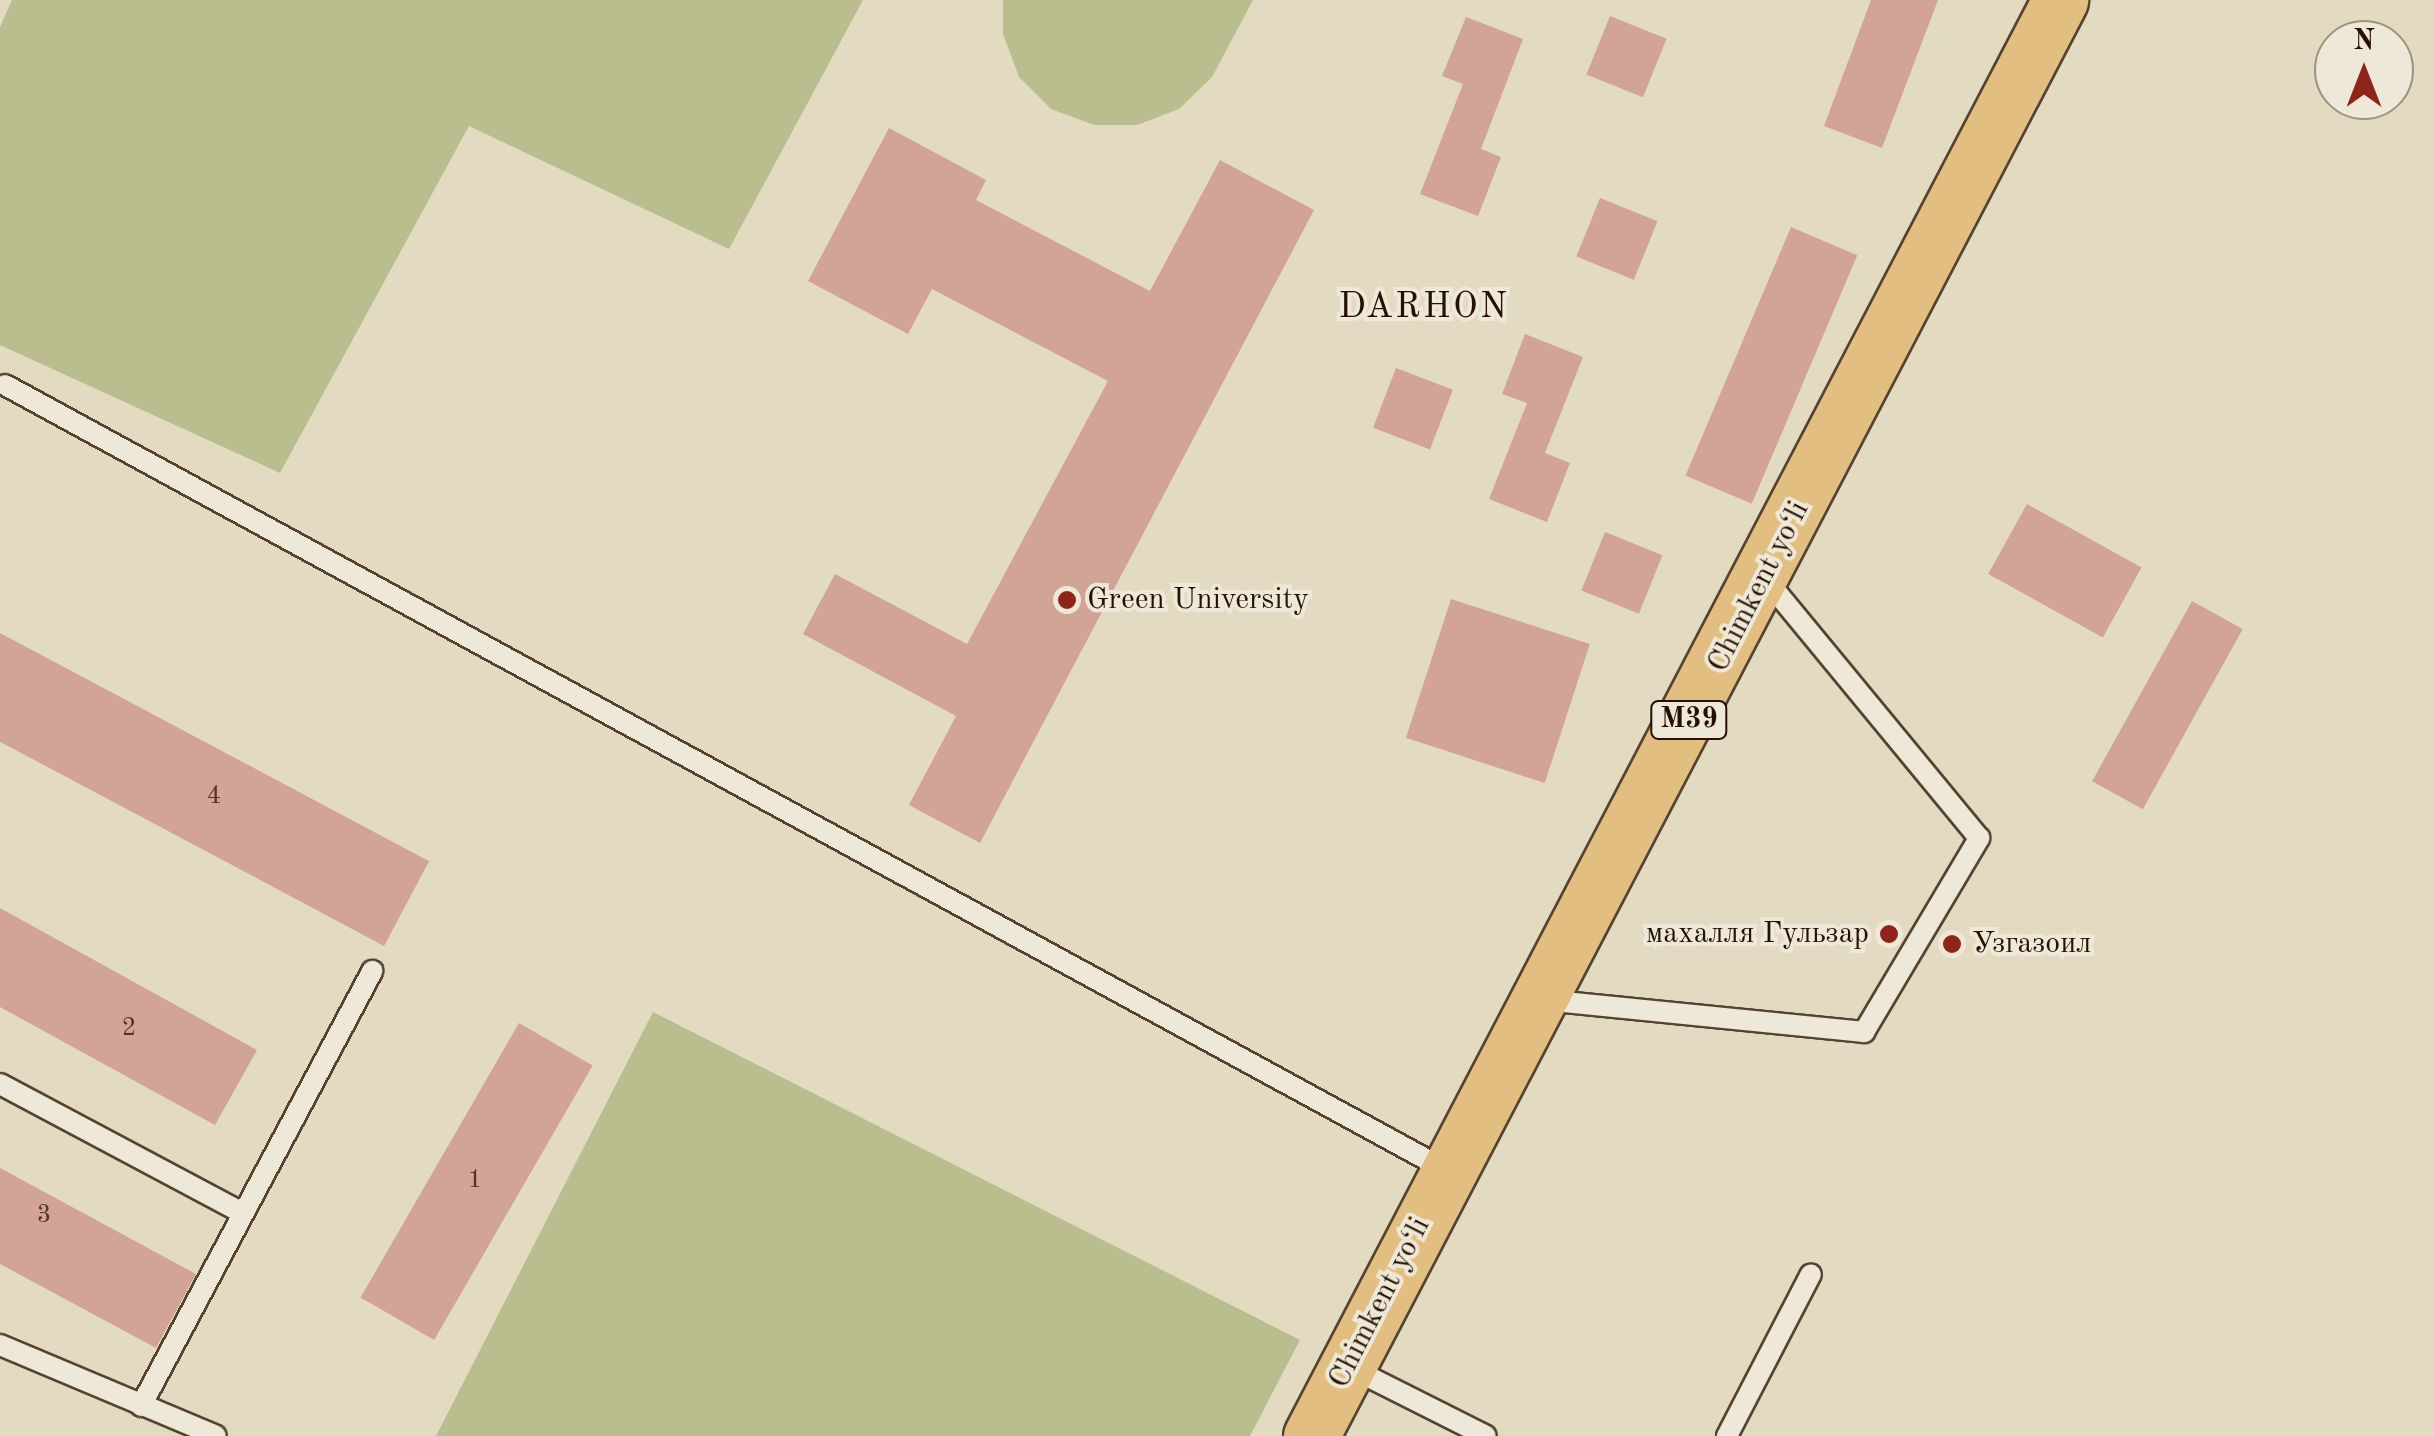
<!DOCTYPE html>
<html>
<head>
<meta charset="utf-8">
<style>
  body { margin:0 }
  #map { position:relative; width:2434px; height:1436px; overflow:hidden; background:#e3dbc1; font-family:"Old Standard TT",serif }
  div>[style] { position:absolute }
  .green>* { inset:0; background:#babe8e }
  .building>* { inset:0; background:#d2a495; transform-origin:0 0 }
  .roads { filter:drop-shadow(2px 0 #554330) drop-shadow(-2px 0 #554330) drop-shadow(0 2px #554330) drop-shadow(0 -2px #554330) }
  .service>* { height:20px; margin:-10px; padding:0 10px; transform-origin:10px; border-radius:10px; background:#ede8d7 }
  .trunk>* { height:55px; margin:-27.5px; padding:0 27.5px; transform-origin:27.5px; border-radius:27.5px; background:#e2be80 }
  .dots>* { width:28px; height:28px; translate:-50% -50%; box-sizing:border-box; border:5px solid #ede8d7; border-radius:50% }
  span { translate:-50% -50%; white-space:nowrap; text-align:center; line-height:1.15; -webkit-text-stroke:8px #ede8d7; paint-order:stroke }
  .number-label { font-size:25px; color:#513525 }
  .number-label span { -webkit-text-stroke-width:0 }
  .shield-label span { padding:2px 8px; background:#ede8d7; border:2px solid; border-radius:8px; -webkit-text-stroke-width:0 }
  .shield-label { font-size:28px; color:#261000; font-weight:700 }
  .street-label { font-size:30px; color:#261000 }
  .poi-label { font-size:30px; color:#261000 }
  .left { translate:0 -50%; text-align:left }
  .right { translate:-100% -50%; text-align:right }
  .quarter-label { font-size:35px; color:#261000; letter-spacing:2.5px }
  .north { position:absolute; left:2314px; top:20px; width:100px; height:100px; box-sizing:border-box; background:#ede8d7; border:2px solid #9d9281; border-radius:50%; rotate:0deg; font-size:28px; font-weight:700; line-height:40px; text-align:center; color:#261000 }
  .north::after { content:''; display:block; margin:auto; width:35px; height:45px; background:#8f2418; clip-path:polygon(50% 0,100% 100%,50% 72%,0 100%) }
</style>
</head>
<body>
<div id="map">
  <div class="green">
    <i style="clip-path:polygon(12px 0,863px 0,729px 249px,469px 126px,280px 473px,0 345px,0 27px)"></i>
    <i style="clip-path:polygon(1003px 0,1253px 0,1212px 77px,1179px 109px,1137px 125px,1094px 125px,1051px 109px,1019px 77px,1003px 34px)"></i>
    <i style="clip-path:polygon(653px 1012px,1300px 1340px,1250px 1436px,436px 1436px)"></i>
  </div>
  <div class="building">
    <i style="clip-path:polygon(1871px 0,1938px 0,1882px 148px,1824px 126px)"></i>
    <i style="left:1610px;top:16px;width:61px;height:63px;rotate:22deg"></i>
    <i style="clip-path:polygon(1466px 17px,1523px 39px,1481px 149px,1501px 157px,1478px 216px,1420px 194px,1463px 84px,1442px 76px)"></i>
    <i style="clip-path:polygon(889px 128px,986px 180px,976px 200px,1150px 291px,1220px 160px,1314px 210px,980px 843px,909px 805px,956px 716px,803px 634px,835px 574px,967px 644px,1108px 381px,932px 289px,908px 334px,808px 281px)"></i>
    <i style="left:1600px;top:198px;width:62px;height:63px;rotate:22deg"></i>
    <i style="left:1791px;top:227px;width:72px;height:270px;rotate:23deg"></i>
    <i style="clip-path:polygon(1525px 334px,1583px 357px,1545px 453px,1570px 463px,1547px 522px,1489px 499px,1527px 403px,1502px 394px)"></i>
    <i style="left:1396px;top:368px;width:61px;height:64px;rotate:21deg"></i>
    <i style="left:2027px;top:504px;width:131px;height:80px;rotate:29deg"></i>
    <i style="left:1605px;top:532px;width:62px;height:63px;rotate:22deg"></i>
    <i style="left:1451px;top:599px;width:146px;height:146px;rotate:18deg"></i>
    <i style="left:2192px;top:601px;width:58px;height:206px;rotate:29deg"></i>
    <i style="left:0;top:633px;width:486px;height:96px;rotate:28deg"></i>
    <i style="clip-path:polygon(0 908px,257px 1050px,215px 1125px,0 1007px)"></i>
    <i style="left:519px;top:1023px;width:85px;height:317px;rotate:30deg"></i>
    <i style="clip-path:polygon(0 1168px,196px 1274px,156px 1348px,0 1264px)"></i>
  </div>
  <div class="roads">
    <div class="service">
      <i style="left:5px;top:385px;width:1643px;rotate:28.58deg"></i>
      <i style="left:1544px;top:1000px;width:322px;rotate:5.7deg"></i>
      <i style="left:1864px;top:1032px;width:226px;rotate:-59.3deg"></i>
      <i style="left:1979px;top:838px;width:338px;rotate:-129.5deg"></i>
      <i style="left:0;top:1084px;width:273px;rotate:28deg"></i>
      <i style="left:0;top:1345px;width:234px;rotate:22.8deg"></i>
      <i style="left:1349px;top:1367px;width:153px;rotate:26.7deg"></i>
      <i style="left:141px;top:1406px;width:493px;rotate:-62deg"></i>
      <i style="left:1727px;top:1436px;width:182px;rotate:-62.6deg"></i>
    </div>
    <div class="trunk">
      <i style="left:1311px;top:1436px;width:1620px;rotate:-62.45deg"></i>
    </div>
  </div>
  <div class="dots">
    <i style="left:1067px;top:600px;background:#8f2418"></i>
    <i style="left:1889px;top:934px;background:#8f2418"></i>
    <i style="left:1952px;top:944px;background:#8f2418"></i>
  </div>
  <div class="number-label">
    <span style="left:214px;top:797px">4</span>
    <span style="left:129px;top:1029px">2</span>
    <span style="left:475px;top:1181px">1</span>
    <span style="left:44px;top:1216px">3</span>
  </div>
  <div class="shield-label">
    <span style="left:1689px;top:720px">M39</span>
  </div>
  <div class="street-label">
    <span style="left:1759px;top:587px;rotate:-63deg">Chimkent yo‘li</span>
    <span style="left:1380px;top:1303px;rotate:-63deg">Chimkent yo‘li</span>
  </div>
  <div class="poi-label">
    <span class="left" style="left:1087px;top:600px">Green University</span>
    <span class="right" style="left:1869px;top:934px">махалля Гульзар</span>
    <span class="left" style="left:1972px;top:944px">Узгазоил</span>
  </div>
  <div class="quarter-label">
    <span style="left:1424px;top:308px">DARHON</span>
  </div>
  <div class="north">N</div>
</div>
</body>
</html>
